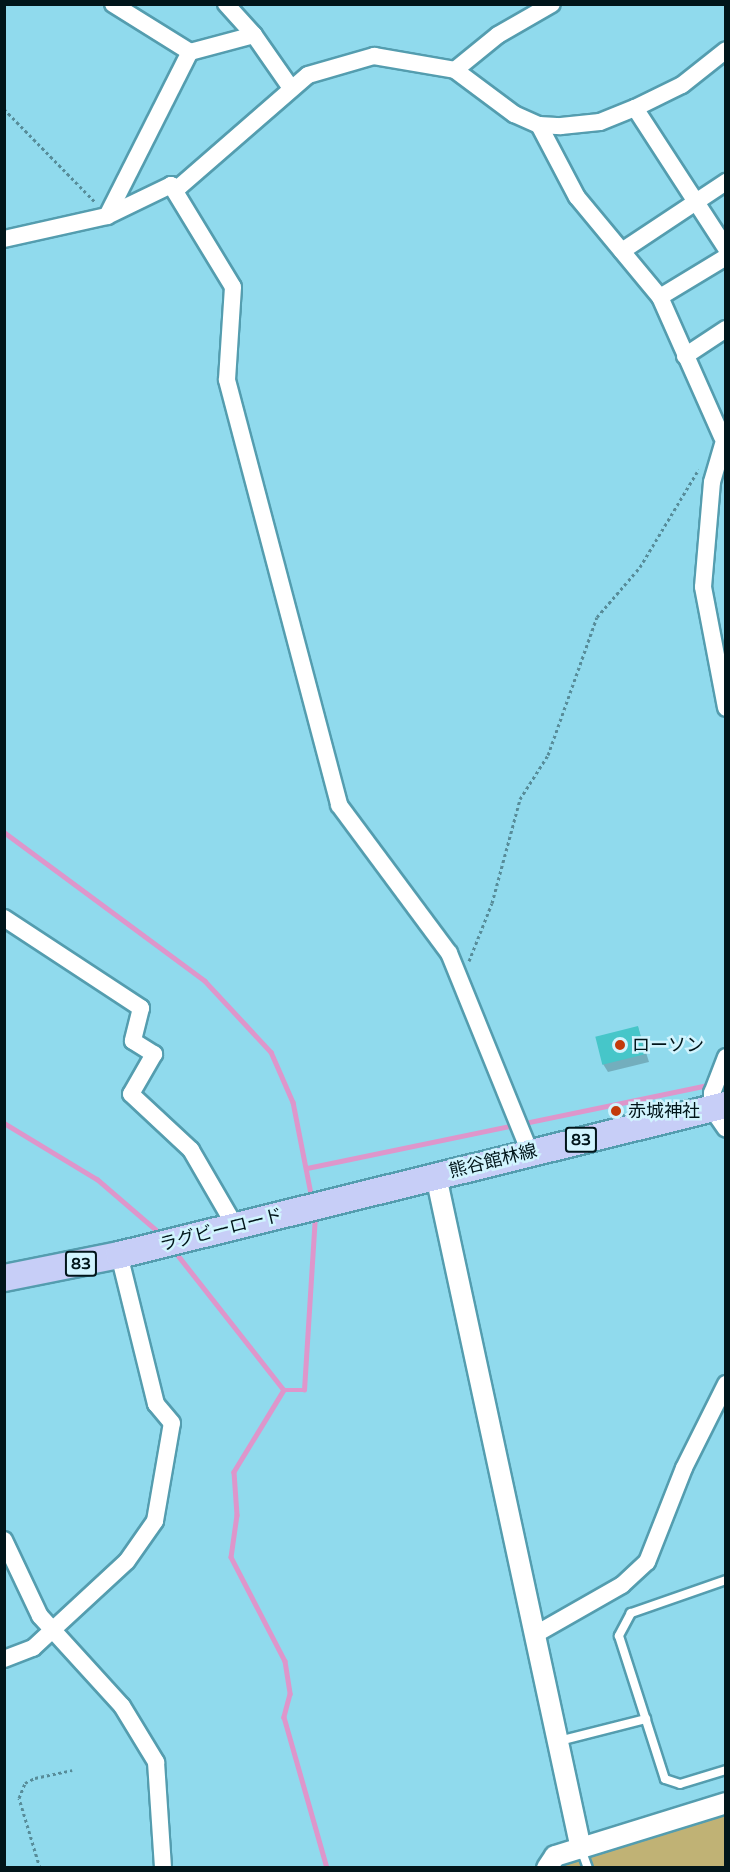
<!DOCTYPE html>
<html>
<head>
<meta charset="utf-8">
<style>
  body { margin:0 }
  #map { position:relative; width:730px; height:1872px; overflow:hidden; background:#90daed; font-family:"Varela Round","Noto Sans JP",sans-serif }
  div>[style] { position:absolute }
  .green>* { inset:0; background:#c0b275 }
  .shadow>* { inset:0; background:#0003 }
  .stream>* { height:4.5px; margin:-2.25px; padding:0 2.25px; transform-origin:2.25px; border-radius:2.25px; background:#de96cb }
  .building>* { inset:0; background:#46c6c9; transform-origin:0 0 }
  .path>* { height:3px; margin-top:-1.5px; transform-origin:0; background:repeating-linear-gradient(90deg,#578c99 0 3px,transparent 0 6px) }
  .roads { filter:drop-shadow(2px 0 #549daf) drop-shadow(-2px 0 #549daf) drop-shadow(0 2px #549daf) drop-shadow(0 -2px #549daf) }
  .service>* { height:8px; margin:-4px; padding:0 4px; transform-origin:4px; border-radius:4px; background:#fff }
  .minor>* { height:16px; margin:-8px; padding:0 8px; transform-origin:8px; border-radius:8px; background:#fff }
  .tertiary>* { height:20px; margin:-10px; padding:0 10px; transform-origin:10px; border-radius:10px; background:#fff }
  .primary>* { height:26px; margin:-13px; padding:0 13px; transform-origin:13px; border-radius:13px; background:#c7cef7 }
  .dots>* { width:16px; height:16px; translate:-50% -50%; box-sizing:border-box; border:3px solid #d1f4fe; border-radius:50% }
  span { translate:-50% -50%; white-space:nowrap; text-align:center; line-height:1.15; -webkit-text-stroke:5px #d1f4fe; paint-order:stroke }
  .shield-label span { padding:2px 4px; background:#d1f4fe; border:2px solid; border-radius:4px; -webkit-text-stroke-width:0 }
  .shield-label { font-size:16px; color:#01151a; font-weight:700 }
  .poi-label { font-size:18px; color:#01151a }
  .left { translate:0 -50%; text-align:left }
  .street-label { font-size:18px; color:#01151a }
  .frame { position:absolute; inset:0; border:6px solid #01151a; pointer-events:none }
</style>
</head>
<body>
<div id="map">
  <div class="green">
    <i style="clip-path:polygon(725px 1810px,725px 1867px,556px 1868px,564px 1861px)"></i>
  </div>
  <div class="shadow">
    <i style="clip-path:polygon(638px 1027px,649px 1062px,608px 1072px,603px 1064px)"></i>
  </div>
  <div class="stream">
    <i style="left:4px;top:832px;width:250px;rotate:36.5deg"></i>
    <i style="left:205px;top:981px;width:97px;rotate:47.1deg"></i>
    <i style="left:271px;top:1052px;width:55px;rotate:66.3deg"></i>
    <i style="left:293px;top:1102px;width:99px;rotate:78.9deg"></i>
    <i style="left:4px;top:1123px;width:109px;rotate:31.1deg"></i>
    <i style="left:97px;top:1179px;width:86px;rotate:40.7deg"></i>
    <i style="left:307px;top:1168px;width:414px;rotate:-11.7deg"></i>
    <i style="left:173px;top:1249px;width:179px;rotate:51.8deg"></i>
    <i style="left:284px;top:1390px;width:20px"></i>
    <i style="left:304px;top:1390px;width:174px;rotate:-86.4deg"></i>
    <i style="left:284px;top:1390px;width:96px;rotate:121.4deg"></i>
    <i style="left:234px;top:1472px;width:43px;rotate:86deg"></i>
    <i style="left:237px;top:1515px;width:42px;rotate:98.1deg"></i>
    <i style="left:231px;top:1557px;width:117px;rotate:62.6deg"></i>
    <i style="left:285px;top:1661px;width:33px;rotate:81deg"></i>
    <i style="left:290px;top:1694px;width:24px;rotate:105deg"></i>
    <i style="left:284px;top:1717px;width:157px;rotate:74.1deg"></i>
  </div>
  <div class="building">
    <i style="left:638px;top:1026px;width:29px;height:44px;rotate:76deg"></i>
  </div>
  <div class="path">
    <i style="left:4px;top:109px;width:132px;rotate:45.6deg"></i>
    <i style="left:469px;top:961px;width:62px;rotate:-68.4deg"></i>
    <i style="left:492px;top:903px;width:108px;rotate:-74.9deg"></i>
    <i style="left:520px;top:799px;width:52px;rotate:-57.5deg"></i>
    <i style="left:548px;top:755px;width:146px;rotate:-70.5deg"></i>
    <i style="left:597px;top:617px;width:66px;rotate:-49.3deg"></i>
    <i style="left:640px;top:567px;width:114px;rotate:-59deg"></i>
    <i style="left:40px;top:1868px;width:73px;rotate:-106.7deg"></i>
    <i style="left:19px;top:1798px;width:16px;rotate:-68deg"></i>
    <i style="left:25px;top:1783px;width:11px;rotate:-27deg"></i>
    <i style="left:35px;top:1778px;width:38px;rotate:-12deg"></i>
  </div>
  <div class="roads">
    <div class="service">
      <i style="left:726px;top:1580px;width:101px;rotate:160.8deg"></i>
      <i style="left:631px;top:1613px;width:26px;rotate:118deg"></i>
      <i style="left:619px;top:1636px;width:150px;rotate:72.2deg"></i>
      <i style="left:665px;top:1779px;width:16px;rotate:18deg"></i>
      <i style="left:680px;top:1784px;width:48px;rotate:-16.9deg"></i>
      <i style="left:559px;top:1741px;width:90px;rotate:-14.2deg"></i>
      <i style="left:581px;top:1849px;width:20px;rotate:70deg"></i>
    </div>
    <div class="minor">
      <i style="left:113px;top:4px;width:91px;rotate:31.9deg"></i>
      <i style="left:190px;top:52px;width:66px;rotate:-14.9deg"></i>
      <i style="left:254px;top:35px;width:65px;rotate:55.1deg"></i>
      <i style="left:226px;top:4px;width:42px;rotate:47.9deg"></i>
      <i style="left:455px;top:70px;width:55px;rotate:-39.1deg"></i>
      <i style="left:498px;top:35px;width:62px;rotate:-29.9deg"></i>
      <i style="left:635px;top:108px;width:167px;rotate:57deg"></i>
      <i style="left:539px;top:125px;width:81px;rotate:62.2deg"></i>
      <i style="left:577px;top:197px;width:130px;rotate:50.3deg"></i>
      <i style="left:660px;top:297px;width:153px;rotate:66.1deg"></i>
      <i style="left:171px;top:185px;width:119px;rotate:58.7deg"></i>
      <i style="left:233px;top:287px;width:93px;rotate:93.7deg"></i>
      <i style="left:227px;top:380px;width:440px;rotate:75.2deg"></i>
      <i style="left:339px;top:805px;width:184px;rotate:53.4deg"></i>
      <i style="left:449px;top:953px;width:215px;rotate:67.9deg"></i>
      <i style="left:107px;top:216px;width:184px;rotate:-63.2deg"></i>
      <i style="left:4px;top:239px;width:106px;rotate:-12.6deg"></i>
      <i style="left:107px;top:216px;width:71px;rotate:-25.8deg"></i>
      <i style="left:171px;top:185px;width:8px;rotate:23deg"></i>
      <i style="left:178px;top:188px;width:172px;rotate:-41deg"></i>
      <i style="left:308px;top:75px;width:69px;rotate:-16.1deg"></i>
      <i style="left:374px;top:56px;width:82px;rotate:9.8deg"></i>
      <i style="left:455px;top:70px;width:74px;rotate:36.7deg"></i>
      <i style="left:514px;top:114px;width:27px;rotate:24deg"></i>
      <i style="left:539px;top:125px;width:22px;rotate:3deg"></i>
      <i style="left:561px;top:126px;width:39px;rotate:-6deg"></i>
      <i style="left:600px;top:122px;width:38px;rotate:-22deg"></i>
      <i style="left:635px;top:108px;width:52px;rotate:-26.1deg"></i>
      <i style="left:682px;top:85px;width:56px;rotate:-38.5deg"></i>
      <i style="left:622px;top:251px;width:125px;rotate:-33.6deg"></i>
      <i style="left:660px;top:297px;width:77px;rotate:-31.2deg"></i>
      <i style="left:685px;top:356px;width:49px;rotate:-33.4deg"></i>
      <i style="left:726px;top:434px;width:50px;rotate:106.3deg"></i>
      <i style="left:712px;top:482px;width:105px;rotate:94.9deg"></i>
      <i style="left:703px;top:587px;width:123px;rotate:79.2deg"></i>
      <i style="left:4px;top:918px;width:164px;rotate:33.3deg"></i>
      <i style="left:141px;top:1008px;width:34px;rotate:104deg"></i>
      <i style="left:133px;top:1041px;width:25px;rotate:32deg"></i>
      <i style="left:154px;top:1054px;width:46px;rotate:119.9deg"></i>
      <i style="left:131px;top:1094px;width:82px;rotate:43deg"></i>
      <i style="left:191px;top:1150px;width:88px;rotate:59.9deg"></i>
      <i style="left:726px;top:1057px;width:39px;rotate:111deg"></i>
      <i style="left:712px;top:1093px;width:16px;rotate:90deg"></i>
      <i style="left:712px;top:1109px;width:24px;rotate:55deg"></i>
      <i style="left:4px;top:1540px;width:84px;rotate:64.7deg"></i>
      <i style="left:40px;top:1616px;width:122px;rotate:47.7deg"></i>
      <i style="left:122px;top:1706px;width:66px;rotate:58.7deg"></i>
      <i style="left:156px;top:1762px;width:106px;rotate:86.2deg"></i>
      <i style="left:536px;top:1634px;width:99px;rotate:-29.7deg"></i>
      <i style="left:622px;top:1585px;width:34px;rotate:-43deg"></i>
      <i style="left:647px;top:1562px;width:101px;rotate:-68.5deg"></i>
      <i style="left:684px;top:1468px;width:94px;rotate:-63.4deg"></i>
      <i style="left:4px;top:1659px;width:31px;rotate:-21deg"></i>
      <i style="left:33px;top:1648px;width:128px;rotate:-42.8deg"></i>
      <i style="left:127px;top:1561px;width:49px;rotate:-55deg"></i>
      <i style="left:155px;top:1521px;width:99px;rotate:-80.2deg"></i>
      <i style="left:172px;top:1423px;width:25px;rotate:-130deg"></i>
      <i style="left:156px;top:1404px;width:154px;rotate:-103.9deg"></i>
    </div>
    <div class="tertiary">
      <i style="left:436px;top:1176px;width:688px;rotate:77.84deg"></i>
      <i style="left:547px;top:1868px;width:14px;rotate:-56deg"></i>
      <i style="left:555px;top:1856px;width:179px;rotate:-17.2deg"></i>
    </div>
    <div class="primary">
      <i style="left:4px;top:1278px;width:117px;rotate:-11.3deg"></i>
      <i style="left:119px;top:1255px;width:625px;rotate:-13.88deg"></i>
    </div>
  </div>
  <div class="dots">
    <i style="left:620px;top:1045px;background:#c33b0b"></i>
    <i style="left:616px;top:1111px;background:#c33b0b"></i>
  </div>
  <div class="shield-label">
    <span style="left:581px;top:1140px">83</span>
    <span style="left:81px;top:1264px">83</span>
  </div>
  <div class="poi-label">
    <span class="left" style="left:632px;top:1045px">ローソン</span>
    <span class="left" style="left:628px;top:1111px">赤城神社</span>
  </div>
  <div class="street-label">
    <span style="left:493px;top:1161px;rotate:-14deg">熊谷館林線</span>
    <span style="left:221px;top:1230px;rotate:-14deg">ラグビーロード</span>
  </div>
  <div class="frame"></div>
</div>
</body>
</html>
